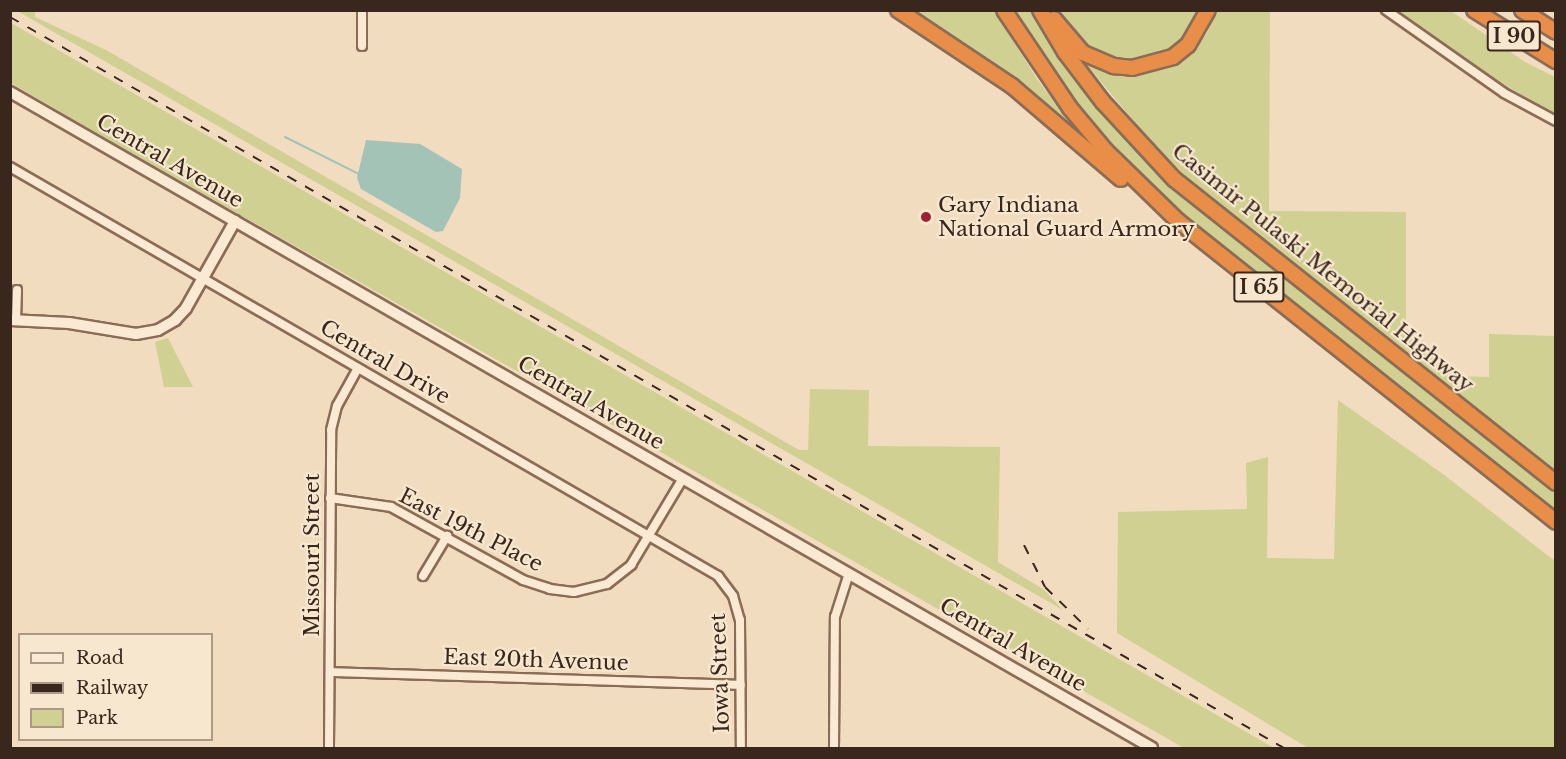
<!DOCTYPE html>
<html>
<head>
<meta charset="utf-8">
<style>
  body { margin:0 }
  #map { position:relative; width:1566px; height:759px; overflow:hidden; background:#f1dcbf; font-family:"Libre Baskerville",serif }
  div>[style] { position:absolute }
  .green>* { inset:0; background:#d0d092 }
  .water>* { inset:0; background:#a2c3b5 }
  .stream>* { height:2px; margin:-1px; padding:0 1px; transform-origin:1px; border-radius:1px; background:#a2c3b5 }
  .roads { filter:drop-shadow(2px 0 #8b6c56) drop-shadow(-2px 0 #8b6c56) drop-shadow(0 2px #8b6c56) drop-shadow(0 -2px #8b6c56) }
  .street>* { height:8px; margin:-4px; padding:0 4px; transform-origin:4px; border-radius:4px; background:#fbead3 }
  .secondary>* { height:10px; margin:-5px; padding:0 5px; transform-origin:5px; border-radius:5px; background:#fbead3 }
  .highway>* { height:14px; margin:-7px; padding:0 7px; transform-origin:7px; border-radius:7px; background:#e88e48 }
  .rail>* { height:2px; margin-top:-1px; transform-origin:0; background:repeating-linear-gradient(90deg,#39261c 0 10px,transparent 0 20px) }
  .dots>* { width:16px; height:16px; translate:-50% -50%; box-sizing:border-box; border:3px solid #f8e7cf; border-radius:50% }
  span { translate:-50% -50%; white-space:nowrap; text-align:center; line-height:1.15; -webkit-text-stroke:4.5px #f8e7cf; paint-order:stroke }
  .shield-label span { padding:2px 4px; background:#f8e7cf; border:2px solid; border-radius:4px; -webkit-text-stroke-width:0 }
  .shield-label { font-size:20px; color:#39261c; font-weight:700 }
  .street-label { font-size:21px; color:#39261c }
  .poi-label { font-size:21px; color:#39261c }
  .left { translate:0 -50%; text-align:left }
  .frame { position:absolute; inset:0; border:12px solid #39261c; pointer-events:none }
  .legend { position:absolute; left:18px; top:633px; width:195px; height:108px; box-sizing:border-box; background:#f8e7cf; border:2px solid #ac9a87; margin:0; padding:8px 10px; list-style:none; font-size:18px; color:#39261c }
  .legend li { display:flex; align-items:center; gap:12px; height:30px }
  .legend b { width:30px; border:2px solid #ac9a87 }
</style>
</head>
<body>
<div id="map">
  <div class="green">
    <i style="clip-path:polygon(17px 11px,35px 11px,35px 17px,106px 50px,799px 450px,808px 450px,810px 389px,869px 390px,868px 446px,1000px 447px,998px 562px,1043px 589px,1063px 610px)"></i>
    <i style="clip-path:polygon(910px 11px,994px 11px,1039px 82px,1076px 130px,1013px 78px)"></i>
    <i style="clip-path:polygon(1012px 11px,1031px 11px,1123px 136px,1171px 184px,1219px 227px,1555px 491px,1555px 513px,1171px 209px,1068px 99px)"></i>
    <i style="clip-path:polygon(1058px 11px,1201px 11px,1180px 43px,1166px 53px,1131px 62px,1083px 44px)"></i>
    <i style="clip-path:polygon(1216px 11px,1270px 11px,1269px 211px,1406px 212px,1406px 331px,1451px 376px,1489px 377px,1489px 334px,1555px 336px,1555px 471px,1197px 187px,1153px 144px,1082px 59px,1106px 70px,1147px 72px,1194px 50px,1207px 33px)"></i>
    <i style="clip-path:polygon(1399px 11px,1451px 11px,1525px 62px,1555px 77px,1555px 114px,1498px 81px)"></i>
    <i style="clip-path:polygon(11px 23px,794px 472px,1274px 748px,1184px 748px,138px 157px,11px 83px)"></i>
    <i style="clip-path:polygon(168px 338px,193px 387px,164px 387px,155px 342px)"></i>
    <i style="clip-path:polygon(1338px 400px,1443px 474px,1555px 561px,1555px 748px,1308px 748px,1117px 633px,1118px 512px,1247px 509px,1246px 463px,1268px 457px,1267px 558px,1334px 559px)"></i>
  </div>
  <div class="water">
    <i style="clip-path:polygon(366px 140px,420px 144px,462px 169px,460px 198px,443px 231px,436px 232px,361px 189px,357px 178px)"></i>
  </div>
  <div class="stream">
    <i style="left:285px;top:137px;width:83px;rotate:26.6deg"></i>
  </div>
  <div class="roads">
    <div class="street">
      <i style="left:1386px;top:10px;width:144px;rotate:35.1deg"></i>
      <i style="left:1504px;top:93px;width:59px;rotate:28.3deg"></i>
      <i style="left:362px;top:46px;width:36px;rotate:-90deg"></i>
      <i style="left:10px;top:167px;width:818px;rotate:30.01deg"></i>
      <i style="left:718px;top:576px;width:25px;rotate:53deg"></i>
      <i style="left:733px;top:596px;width:25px;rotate:74deg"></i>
      <i style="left:740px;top:620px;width:128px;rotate:89.6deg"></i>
      <i style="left:16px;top:320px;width:30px;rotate:-88deg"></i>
      <i style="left:330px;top:498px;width:62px;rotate:8.4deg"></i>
      <i style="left:391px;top:507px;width:151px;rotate:28.9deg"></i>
      <i style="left:523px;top:580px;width:28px;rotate:18deg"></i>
      <i style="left:550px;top:589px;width:24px;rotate:7deg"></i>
      <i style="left:574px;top:592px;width:34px;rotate:-14deg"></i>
      <i style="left:607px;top:584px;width:31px;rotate:-38deg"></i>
      <i style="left:631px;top:565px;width:101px;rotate:-59.1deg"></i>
      <i style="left:423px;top:576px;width:47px;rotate:-59deg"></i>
      <i style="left:330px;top:672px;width:411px;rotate:1.8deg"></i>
      <i style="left:329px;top:748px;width:318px;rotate:-89.6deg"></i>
      <i style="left:331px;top:430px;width:25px;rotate:-76deg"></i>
      <i style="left:337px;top:406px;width:43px;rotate:-61.1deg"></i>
      <i style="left:834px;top:748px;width:131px;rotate:-89.6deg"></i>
      <i style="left:835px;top:617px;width:46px;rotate:-72.3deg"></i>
    </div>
    <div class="secondary">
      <i style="left:10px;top:92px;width:1317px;rotate:29.87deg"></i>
      <i style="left:10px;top:320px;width:59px;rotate:2.9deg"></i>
      <i style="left:69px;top:323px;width:68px;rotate:9.3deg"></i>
      <i style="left:136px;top:334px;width:22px;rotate:-10deg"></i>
      <i style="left:158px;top:330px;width:20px;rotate:-30deg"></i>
      <i style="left:175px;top:320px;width:16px;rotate:-47deg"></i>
      <i style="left:186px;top:308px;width:100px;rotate:-60.6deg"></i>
    </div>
    <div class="highway">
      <i style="left:898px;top:10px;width:137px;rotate:33.7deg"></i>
      <i style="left:1012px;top:86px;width:143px;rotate:40.5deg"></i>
      <i style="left:1004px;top:10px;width:118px;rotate:56deg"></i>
      <i style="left:1070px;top:108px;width:56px;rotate:50.1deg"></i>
      <i style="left:1106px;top:151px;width:100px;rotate:44.2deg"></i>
      <i style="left:1178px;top:221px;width:483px;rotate:38.5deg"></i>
      <i style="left:1040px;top:10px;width:49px;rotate:59.2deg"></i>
      <i style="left:1065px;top:52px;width:63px;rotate:52.8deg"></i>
      <i style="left:1103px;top:102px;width:105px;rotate:47.3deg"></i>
      <i style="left:1174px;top:179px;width:488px;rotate:38.5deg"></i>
      <i style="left:1474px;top:10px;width:97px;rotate:31.9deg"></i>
      <i style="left:1522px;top:10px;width:40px;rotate:32.9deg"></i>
      <i style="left:1054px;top:19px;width:45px;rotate:49.5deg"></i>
      <i style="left:1083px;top:53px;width:34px;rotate:23deg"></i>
      <i style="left:1114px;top:66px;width:18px;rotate:6deg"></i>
      <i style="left:1132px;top:68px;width:42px;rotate:-15deg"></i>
      <i style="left:1173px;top:57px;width:19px;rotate:-39deg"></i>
      <i style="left:1188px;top:45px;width:40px;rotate:-60.3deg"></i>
    </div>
  </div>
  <div class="rail">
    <i style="left:10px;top:17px;width:1469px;rotate:29.85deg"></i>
    <i style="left:1024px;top:545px;width:47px;rotate:63.4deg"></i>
    <i style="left:1045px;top:587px;width:60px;rotate:44.3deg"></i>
  </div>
  <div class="dots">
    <i style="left:926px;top:217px;background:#9f2131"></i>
  </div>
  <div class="shield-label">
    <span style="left:1514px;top:36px">I 90</span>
    <span style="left:1259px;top:287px">I 65</span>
  </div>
  <div class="street-label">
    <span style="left:170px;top:161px;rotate:30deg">Central Avenue</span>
    <span style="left:1323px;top:268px;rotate:39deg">Casimir Pulaski Memorial Highway</span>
    <span style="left:385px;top:362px;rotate:30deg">Central Drive</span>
    <span style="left:591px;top:403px;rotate:30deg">Central Avenue</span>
    <span style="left:471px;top:530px;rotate:27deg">East 19th Place</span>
    <span style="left:312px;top:555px;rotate:-90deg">Missouri Street</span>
    <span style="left:1013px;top:645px;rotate:30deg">Central Avenue</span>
    <span style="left:536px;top:660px;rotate:2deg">East 20th Avenue</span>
    <span style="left:720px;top:673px;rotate:-92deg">Iowa Street</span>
  </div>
  <div class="poi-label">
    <span class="left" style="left:938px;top:217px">Gary Indiana<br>National Guard Armory</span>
  </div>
  <div class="frame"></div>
  <ul class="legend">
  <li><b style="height:8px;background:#fbead3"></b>Road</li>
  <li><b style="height:8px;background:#39261c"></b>Railway</li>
  <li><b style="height:16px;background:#d0d092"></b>Park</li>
  </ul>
</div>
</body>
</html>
